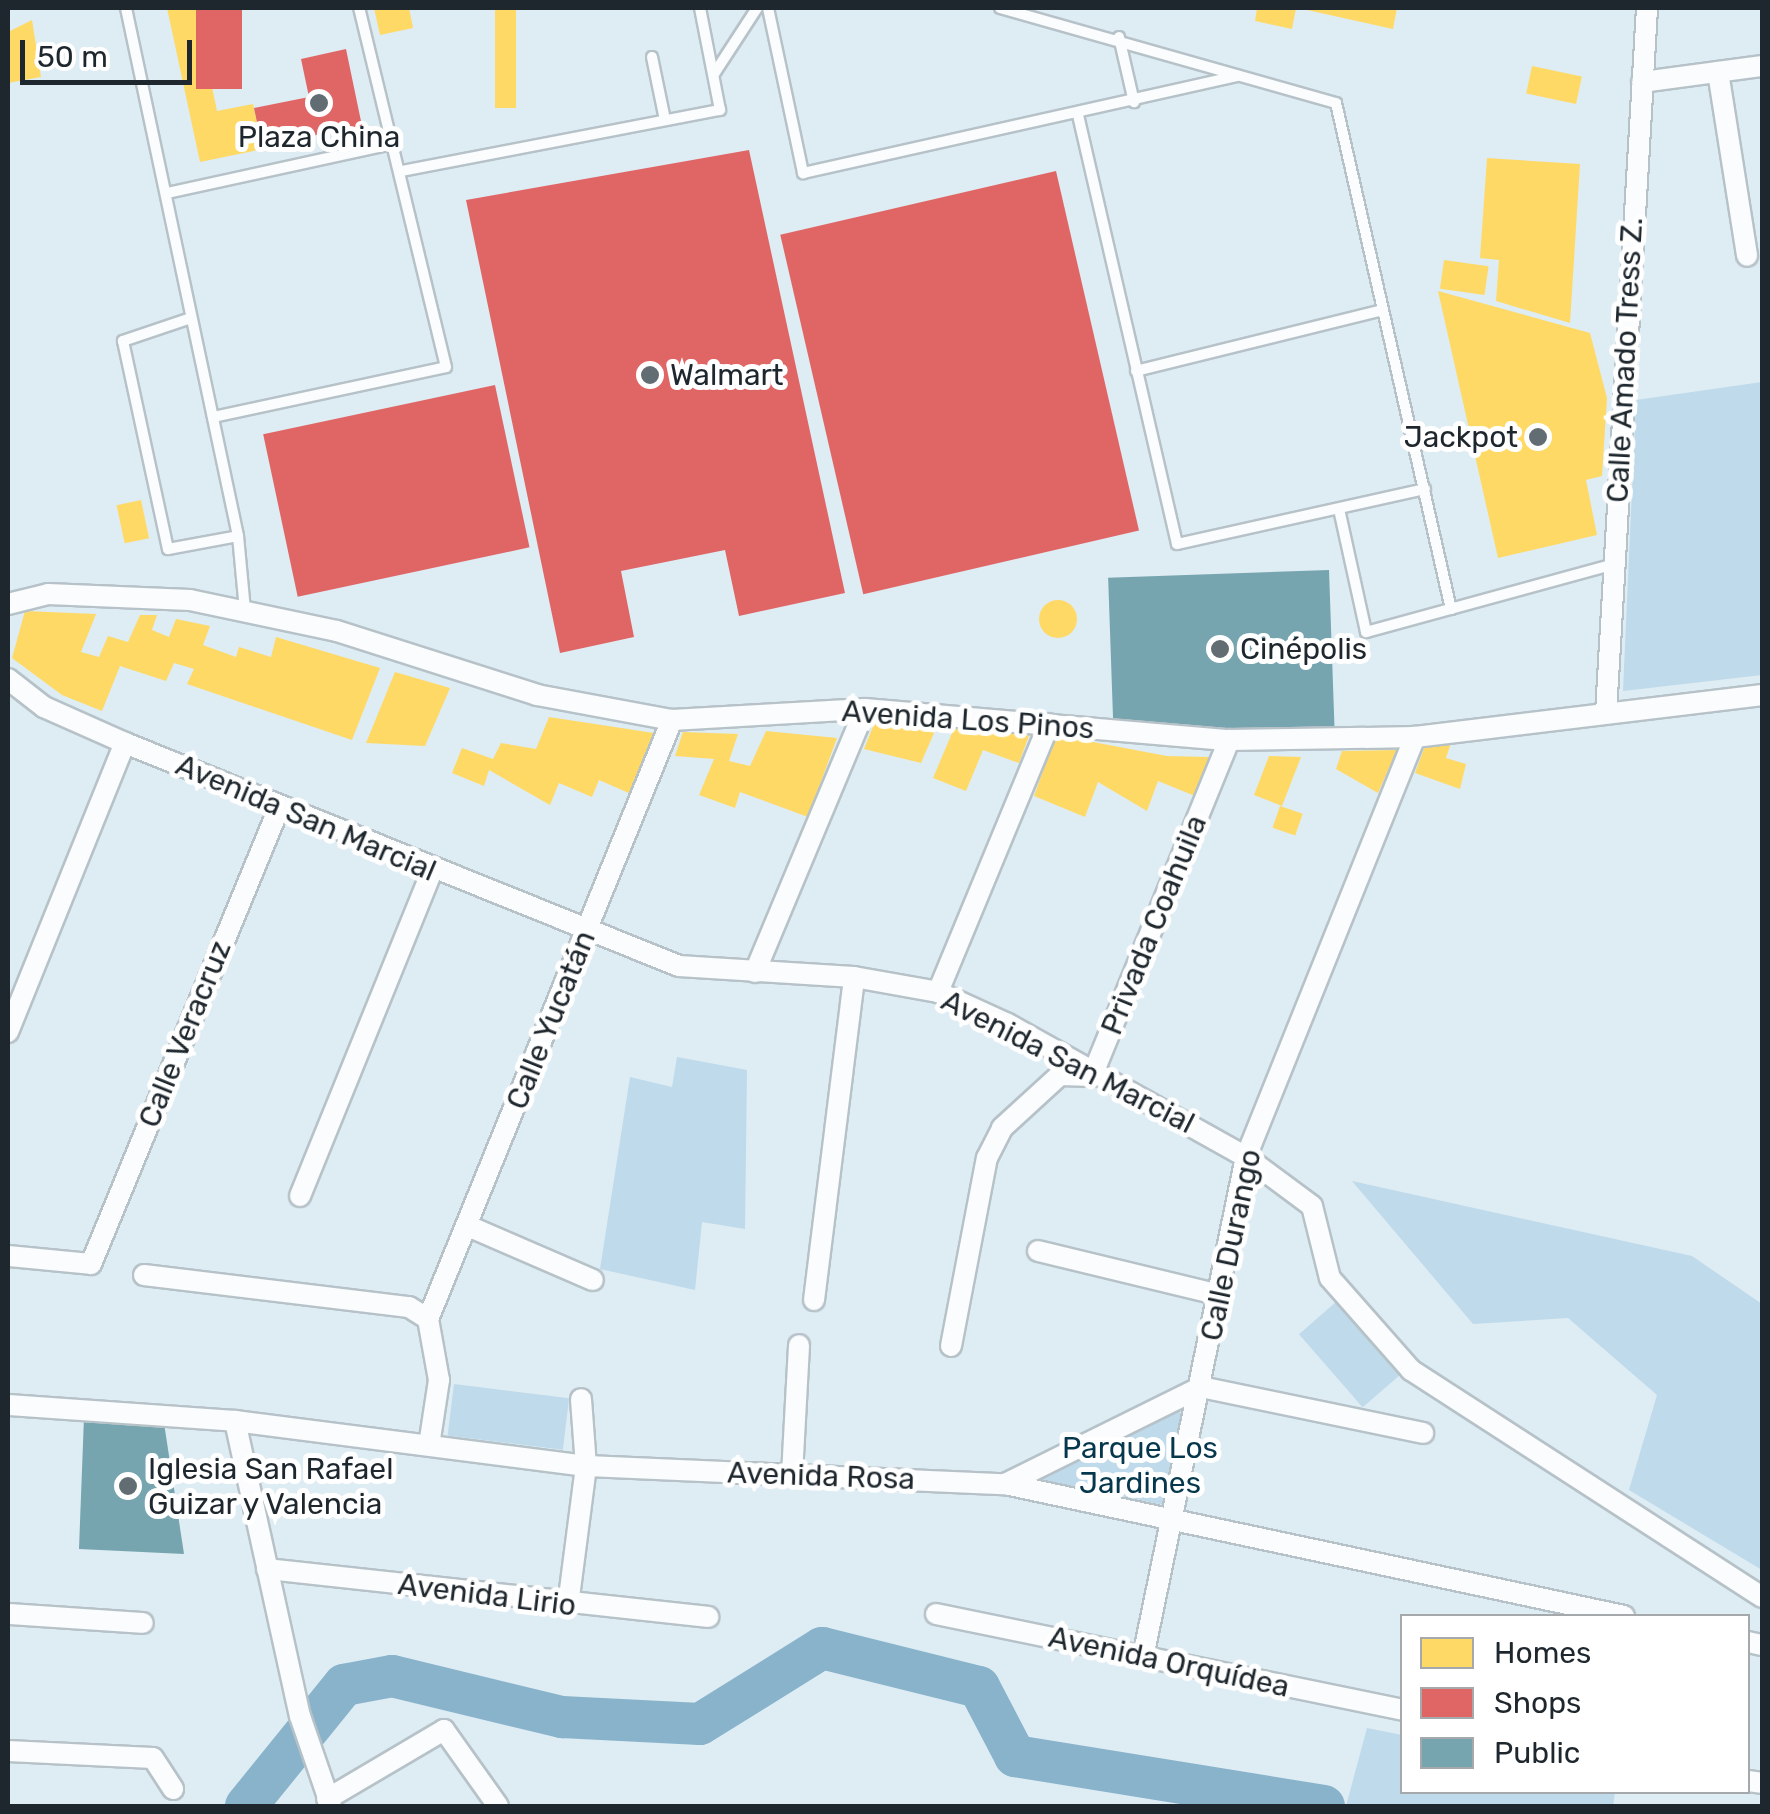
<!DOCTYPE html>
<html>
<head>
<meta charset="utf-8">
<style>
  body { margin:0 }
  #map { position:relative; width:1770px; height:1814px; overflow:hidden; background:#deecf4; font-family:Rubik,sans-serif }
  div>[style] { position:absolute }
  .green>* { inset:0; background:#bfdaea; transform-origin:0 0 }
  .homes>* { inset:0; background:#ffd966; transform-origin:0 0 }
  .round { border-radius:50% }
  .shops>* { inset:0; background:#e06666; transform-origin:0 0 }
  .public>* { inset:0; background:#76a5af; transform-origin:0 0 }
  .river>* { height:42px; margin:-21px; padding:0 21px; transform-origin:21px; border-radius:21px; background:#88b3cb }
  .roads { filter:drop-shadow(2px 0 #b6c2c8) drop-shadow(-2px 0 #b6c2c8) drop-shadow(0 2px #b6c2c8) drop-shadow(0 -2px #b6c2c8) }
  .service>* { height:10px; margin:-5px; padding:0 5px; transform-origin:5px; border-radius:5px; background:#fafcfd }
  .minor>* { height:20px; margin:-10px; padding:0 10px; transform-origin:10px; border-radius:10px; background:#fafcfd }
  .dots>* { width:28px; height:28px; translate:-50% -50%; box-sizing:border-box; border:5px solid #fff; border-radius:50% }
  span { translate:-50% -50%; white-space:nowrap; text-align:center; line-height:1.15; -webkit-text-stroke:10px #fff; paint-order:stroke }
  .poi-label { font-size:30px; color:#1e272d }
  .left { translate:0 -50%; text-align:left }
  .right { translate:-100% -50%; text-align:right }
  .street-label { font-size:30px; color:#1e272d }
  .park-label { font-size:30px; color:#05374d }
  .frame { position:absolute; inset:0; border:10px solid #1e272d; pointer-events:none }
  .legend { position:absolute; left:1400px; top:1614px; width:350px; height:180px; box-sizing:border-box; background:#fff; border:2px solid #a5a9ab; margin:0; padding:12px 18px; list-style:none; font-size:30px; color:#1e272d }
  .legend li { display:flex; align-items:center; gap:20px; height:50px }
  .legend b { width:50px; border:2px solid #a5a9ab }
  .scale { position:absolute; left:20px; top:40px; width:172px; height:45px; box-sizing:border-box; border:5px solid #1e272d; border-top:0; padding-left:12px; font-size:30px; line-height:35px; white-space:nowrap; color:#1e272d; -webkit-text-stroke:8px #fff; paint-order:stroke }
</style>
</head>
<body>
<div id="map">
  <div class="green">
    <i style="clip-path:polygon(1762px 382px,1762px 675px,1623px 691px,1636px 400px)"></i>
    <i style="clip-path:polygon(677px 1057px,747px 1070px,745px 1229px,702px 1222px,695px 1290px,600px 1269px,630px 1077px,672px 1087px)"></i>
    <i style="clip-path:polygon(1352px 1181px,1692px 1256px,1762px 1304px,1762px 1570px,1629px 1490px,1657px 1395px,1568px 1318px,1473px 1324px)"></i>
    <i style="left:1336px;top:1302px;width:97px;height:49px;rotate:49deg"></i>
    <i style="left:454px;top:1384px;width:116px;height:52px;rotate:7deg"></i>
    <i style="clip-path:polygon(1173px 1406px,1184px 1416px,1164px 1505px,1042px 1480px)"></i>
    <i style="clip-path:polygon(1367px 1728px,1402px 1735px,1402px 1792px,1615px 1792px,1613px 1806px,1346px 1806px)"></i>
  </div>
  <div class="homes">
    <i style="clip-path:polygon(167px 8px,196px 8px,217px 111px,253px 104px,263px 149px,200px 162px)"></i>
    <i style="clip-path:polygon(374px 8px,409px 8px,413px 28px,380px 35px)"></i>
    <i style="left:495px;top:8px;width:21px;height:100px"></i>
    <i style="clip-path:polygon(1257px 8px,1296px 8px,1292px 29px,1255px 21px)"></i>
    <i style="clip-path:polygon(1298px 8px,1397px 8px,1393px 29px)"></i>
    <i style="clip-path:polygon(32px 20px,41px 77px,8px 83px,8px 32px)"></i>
    <i style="left:1532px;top:66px;width:51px;height:28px;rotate:12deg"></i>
    <i style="clip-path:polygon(1487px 158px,1580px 164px,1570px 323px,1496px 301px,1499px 260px,1480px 258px)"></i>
    <i style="left:1444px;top:260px;width:45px;height:29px;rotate:8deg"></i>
    <i style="clip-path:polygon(1438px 291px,1590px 333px,1607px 398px,1602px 476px,1586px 480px,1597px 535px,1498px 558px)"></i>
    <i style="left:141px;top:500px;width:39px;height:25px;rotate:78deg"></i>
    <i class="round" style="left:1039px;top:600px;width:38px;height:38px"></i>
    <i style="clip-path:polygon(25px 611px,96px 614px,81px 652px,99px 657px,108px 636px,128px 642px,140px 615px,157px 615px,152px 630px,169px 637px,176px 619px,210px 626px,203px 645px,236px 657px,239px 647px,271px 657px,276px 637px,380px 668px,352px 740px,187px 684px,194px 669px,174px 663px,166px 681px,120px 666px,102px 711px,62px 695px,12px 658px)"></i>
    <i style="clip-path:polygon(395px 672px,450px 688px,425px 746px,366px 743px)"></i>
    <i style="clip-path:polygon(549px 717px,654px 733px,631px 794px,599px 780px,592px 797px,559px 783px,550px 805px,489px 770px,484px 786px,452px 773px,462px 748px,493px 759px,501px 743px,536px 749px)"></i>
    <i style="clip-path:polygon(874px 724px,913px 725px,937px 726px,921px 763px,864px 749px)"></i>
    <i style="clip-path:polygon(955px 726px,1031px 730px,1019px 763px,983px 750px,966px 791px,933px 778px)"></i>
    <i style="clip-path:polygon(766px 731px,837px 738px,808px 817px,740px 792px,735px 808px,699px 795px,714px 759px,675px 756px,683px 732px,738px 734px,729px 761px,750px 766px)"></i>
    <i style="clip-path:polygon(1056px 735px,1167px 756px,1209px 757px,1195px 796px,1158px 781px,1147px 811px,1098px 782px,1085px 817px,1034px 796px)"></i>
    <i style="clip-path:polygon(1451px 743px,1446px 758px,1466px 764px,1460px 789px,1415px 773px,1425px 746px)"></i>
    <i style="clip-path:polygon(1397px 750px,1378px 793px,1336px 769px,1342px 751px)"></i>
    <i style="clip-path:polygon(1269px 756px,1301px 757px,1282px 806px,1254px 795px)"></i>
    <i style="left:1280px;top:806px;width:24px;height:23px;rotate:19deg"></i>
  </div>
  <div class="shops">
    <i style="left:196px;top:8px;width:46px;height:81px"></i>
    <i style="clip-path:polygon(346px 49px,362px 126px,262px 146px,254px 108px,309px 97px,301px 59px)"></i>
    <i style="clip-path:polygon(749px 150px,845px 593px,739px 616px,725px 550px,621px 571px,634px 637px,560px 653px,466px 200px)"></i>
    <i style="left:1056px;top:171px;width:369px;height:283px;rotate:77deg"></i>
    <i style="left:495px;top:385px;width:166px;height:237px;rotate:78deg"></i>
  </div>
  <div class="public">
    <i style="left:1329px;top:570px;width:159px;height:221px;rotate:88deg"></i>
    <i style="clip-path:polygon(84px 1417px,164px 1423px,184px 1554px,79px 1549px)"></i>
  </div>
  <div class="river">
    <i style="left:246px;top:1806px;width:156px;rotate:-51deg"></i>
    <i style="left:344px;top:1685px;width:49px;rotate:-10.6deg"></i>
    <i style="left:392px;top:1676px;width:175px;rotate:13.6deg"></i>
    <i style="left:562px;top:1717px;width:138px;rotate:2.9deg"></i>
    <i style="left:700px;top:1724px;width:144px;rotate:-31.9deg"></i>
    <i style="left:822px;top:1648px;width:162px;rotate:14deg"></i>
    <i style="left:979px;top:1687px;width:78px;rotate:62.4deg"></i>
    <i style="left:1015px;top:1756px;width:313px;rotate:9.2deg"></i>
  </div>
  <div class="roads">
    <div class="service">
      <i style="left:126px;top:8px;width:540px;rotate:78.02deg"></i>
      <i style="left:238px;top:536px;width:74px;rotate:84.6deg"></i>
      <i style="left:768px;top:8px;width:169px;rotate:78deg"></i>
      <i style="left:803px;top:173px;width:445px;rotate:-12.6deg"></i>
      <i style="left:1000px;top:8px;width:349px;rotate:15.8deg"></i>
      <i style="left:1336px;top:103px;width:519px;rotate:77.2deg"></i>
      <i style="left:1119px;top:37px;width:67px;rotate:77deg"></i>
      <i style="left:652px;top:57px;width:64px;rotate:78.3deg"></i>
      <i style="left:714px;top:74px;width:79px;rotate:-56.9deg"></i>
      <i style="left:1078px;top:115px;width:440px;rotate:77deg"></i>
      <i style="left:1177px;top:544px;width:254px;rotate:-12.5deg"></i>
      <i style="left:402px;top:171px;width:324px;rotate:-10.9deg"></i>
      <i style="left:720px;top:110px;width:104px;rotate:-101.1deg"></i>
      <i style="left:167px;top:193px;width:225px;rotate:-12.3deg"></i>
      <i style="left:191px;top:318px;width:72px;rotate:161.3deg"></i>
      <i style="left:123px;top:341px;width:213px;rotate:77.8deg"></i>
      <i style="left:168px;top:549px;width:71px;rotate:-10.5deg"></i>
      <i style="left:1136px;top:371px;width:254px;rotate:-13.9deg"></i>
      <i style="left:213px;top:417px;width:238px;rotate:-12.1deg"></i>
      <i style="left:446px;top:367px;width:369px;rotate:-103.6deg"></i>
      <i style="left:1339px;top:509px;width:126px;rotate:77.6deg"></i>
      <i style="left:1366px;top:632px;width:257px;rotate:-15.3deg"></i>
    </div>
    <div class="minor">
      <i style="left:1718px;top:72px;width:186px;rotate:81deg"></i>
      <i style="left:1642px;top:82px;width:121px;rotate:-7.6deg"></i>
      <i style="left:8px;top:604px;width:41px;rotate:-14deg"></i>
      <i style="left:48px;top:594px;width:142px;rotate:2.4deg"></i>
      <i style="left:190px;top:600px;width:150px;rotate:11.9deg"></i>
      <i style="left:337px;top:631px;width:210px;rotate:17.7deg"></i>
      <i style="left:537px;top:695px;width:137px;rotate:10.5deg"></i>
      <i style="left:672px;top:720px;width:193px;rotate:-3.3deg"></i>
      <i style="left:865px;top:709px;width:365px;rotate:4.9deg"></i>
      <i style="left:1229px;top:740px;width:186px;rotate:-0.9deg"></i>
      <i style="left:1415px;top:737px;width:350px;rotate:-6.9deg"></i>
      <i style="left:8px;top:679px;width:46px;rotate:37.9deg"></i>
      <i style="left:44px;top:707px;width:89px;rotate:24deg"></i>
      <i style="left:125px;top:743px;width:597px;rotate:21.93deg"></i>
      <i style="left:679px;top:966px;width:175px;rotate:3.6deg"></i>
      <i style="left:854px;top:977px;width:85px;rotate:10.1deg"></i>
      <i style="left:938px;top:992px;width:77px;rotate:24.6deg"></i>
      <i style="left:1008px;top:1024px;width:273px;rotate:29.2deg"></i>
      <i style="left:1246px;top:1157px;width:82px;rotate:36.6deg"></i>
      <i style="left:1312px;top:1206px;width:74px;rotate:76deg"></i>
      <i style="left:1330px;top:1278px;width:123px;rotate:48.6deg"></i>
      <i style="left:1411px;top:1370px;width:418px;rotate:32.9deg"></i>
      <i style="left:1606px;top:713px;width:706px;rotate:-86.67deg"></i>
      <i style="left:755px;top:972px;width:285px;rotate:-67.3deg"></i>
      <i style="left:938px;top:992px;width:290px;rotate:-67.5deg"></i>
      <i style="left:8px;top:1032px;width:312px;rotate:-68deg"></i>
      <i style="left:300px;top:1196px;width:351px;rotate:-67.9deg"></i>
      <i style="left:468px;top:1226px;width:136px;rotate:23.4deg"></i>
      <i style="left:1038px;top:1251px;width:183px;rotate:13.6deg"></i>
      <i style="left:8px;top:1256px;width:83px;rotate:5.5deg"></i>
      <i style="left:91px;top:1264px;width:496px;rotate:-67.6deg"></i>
      <i style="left:144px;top:1275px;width:267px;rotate:6.9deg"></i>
      <i style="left:409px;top:1307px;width:22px;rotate:32deg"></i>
      <i style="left:814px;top:1300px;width:325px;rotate:-82.9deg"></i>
      <i style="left:428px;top:1319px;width:647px;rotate:-67.84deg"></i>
      <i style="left:428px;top:1319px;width:62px;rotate:79.8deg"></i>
      <i style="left:439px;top:1380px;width:66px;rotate:98.7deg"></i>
      <i style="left:951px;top:1346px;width:191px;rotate:-79.2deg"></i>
      <i style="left:987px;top:1158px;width:34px;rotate:-63deg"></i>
      <i style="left:1002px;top:1128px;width:79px;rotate:-42.4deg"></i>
      <i style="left:1060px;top:1075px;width:32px;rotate:2deg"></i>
      <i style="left:1092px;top:1076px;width:363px;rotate:-67.8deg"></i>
      <i style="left:8px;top:1405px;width:228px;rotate:4deg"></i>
      <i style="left:235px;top:1421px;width:354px;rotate:7.3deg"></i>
      <i style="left:586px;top:1466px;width:419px;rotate:2.5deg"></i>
      <i style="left:1005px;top:1484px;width:633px;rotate:12.04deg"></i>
      <i style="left:235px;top:1421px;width:302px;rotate:77.6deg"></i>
      <i style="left:300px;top:1716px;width:95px;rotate:71deg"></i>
      <i style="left:792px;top:1475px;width:130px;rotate:-86.9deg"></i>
      <i style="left:1005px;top:1484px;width:219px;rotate:-26.3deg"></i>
      <i style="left:1201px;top:1387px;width:227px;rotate:11.7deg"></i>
      <i style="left:267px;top:1569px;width:444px;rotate:6.2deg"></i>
      <i style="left:568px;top:1605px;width:140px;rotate:-82.6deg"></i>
      <i style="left:586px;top:1466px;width:67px;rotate:-94.3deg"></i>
      <i style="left:8px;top:1614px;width:135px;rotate:3.8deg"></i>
      <i style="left:936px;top:1614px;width:476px;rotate:11.6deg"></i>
      <i style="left:1748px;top:1642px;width:14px;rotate:12deg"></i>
      <i style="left:1143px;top:1657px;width:510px;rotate:-78.36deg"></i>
      <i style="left:1246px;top:1157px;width:453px;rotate:-68.1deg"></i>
      <i style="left:8px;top:1751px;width:145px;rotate:2.8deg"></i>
      <i style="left:153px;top:1758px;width:37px;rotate:57deg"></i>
      <i style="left:1748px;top:1781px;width:14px;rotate:8deg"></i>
      <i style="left:327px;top:1799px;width:136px;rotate:-30.5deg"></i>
      <i style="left:444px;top:1730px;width:93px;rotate:54.6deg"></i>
    </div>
  </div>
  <div class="dots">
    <i style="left:319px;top:103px;background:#616c73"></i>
    <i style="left:650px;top:375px;background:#616c73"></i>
    <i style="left:1538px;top:437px;background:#616c73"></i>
    <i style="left:1220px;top:649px;background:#616c73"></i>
    <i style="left:128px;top:1486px;background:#616c73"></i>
  </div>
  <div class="poi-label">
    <span style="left:319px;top:137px">Plaza China</span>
    <span class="left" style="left:670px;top:375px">Walmart</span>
    <span class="right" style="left:1518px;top:437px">Jackpot</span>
    <span class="left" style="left:1240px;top:649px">Cinépolis</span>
    <span class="left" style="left:148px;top:1486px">Iglesia San Rafael<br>Guizar y Valencia</span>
  </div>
  <div class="street-label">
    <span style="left:1625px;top:360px;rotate:-87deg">Calle Amado Tress Z.</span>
    <span style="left:968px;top:720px;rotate:4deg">Avenida Los Pinos</span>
    <span style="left:306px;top:818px;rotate:23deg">Avenida San Marcial</span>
    <span style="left:1154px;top:925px;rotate:-68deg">Privada Coahuila</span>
    <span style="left:551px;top:1020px;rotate:-68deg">Calle Yucatán</span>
    <span style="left:185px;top:1034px;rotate:-68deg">Calle Veracruz</span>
    <span style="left:1068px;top:1062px;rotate:27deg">Avenida San Marcial</span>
    <span style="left:1231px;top:1245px;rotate:-78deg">Calle Durango</span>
    <span style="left:821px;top:1476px;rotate:2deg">Avenida Rosa</span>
    <span style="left:487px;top:1595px;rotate:7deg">Avenida Lirio</span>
    <span style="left:1169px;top:1662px;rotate:12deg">Avenida Orquídea</span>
  </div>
  <div class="park-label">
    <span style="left:1140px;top:1465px">Parque Los<br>Jardines</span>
  </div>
  <div class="frame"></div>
  <ul class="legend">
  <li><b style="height:28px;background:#ffd966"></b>Homes</li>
  <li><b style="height:28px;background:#e06666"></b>Shops</li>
  <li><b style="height:28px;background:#76a5af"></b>Public</li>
  </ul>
  <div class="scale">50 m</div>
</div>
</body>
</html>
